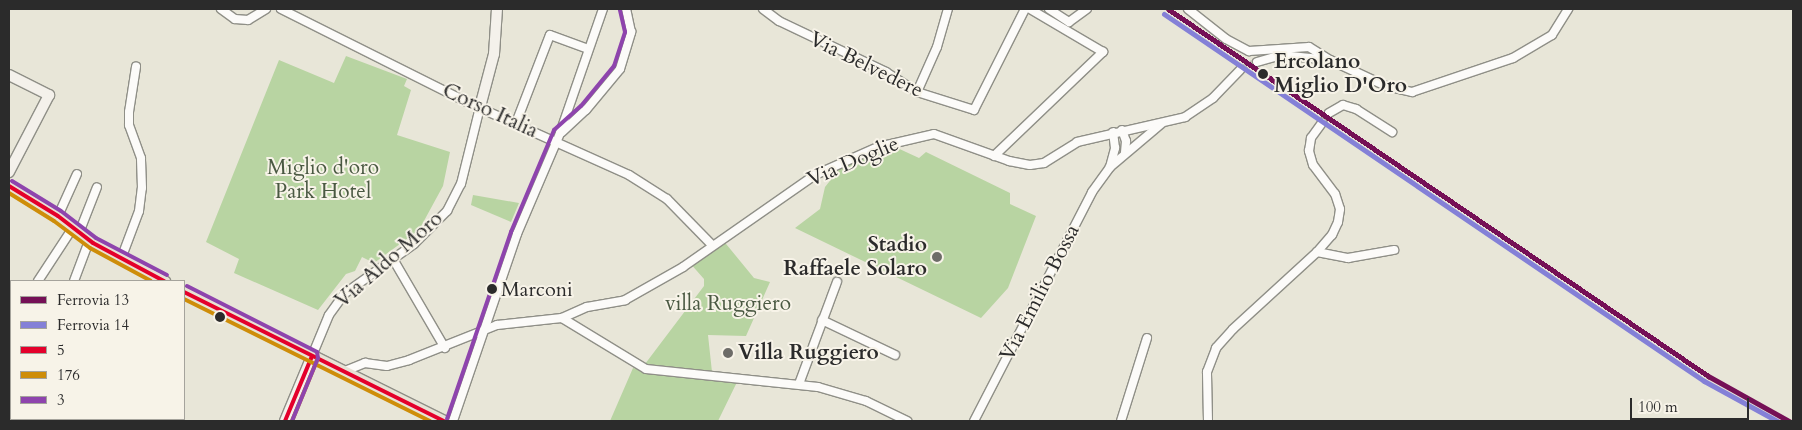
<!DOCTYPE html>
<html>
<head>
<meta charset="utf-8">
<style>
  body { margin:0 }
  #map { position:relative; width:1802px; height:430px; overflow:hidden; background:#e8e6d8; font-family:Cardo,serif }
  div>[style] { position:absolute }
  .green>* { inset:0; background:#b8d4a2 }
  .street-tunnel>* { height:8px; margin-top:-4px; transform-origin:0; background:repeating-linear-gradient(90deg,#c2c1b5 0 8px,transparent 0 12px) }
  .roads { filter:drop-shadow(1px 0 #8f8f87) drop-shadow(-1px 0 #8f8f87) drop-shadow(0 1px #8f8f87) drop-shadow(0 -1px #8f8f87) }
  .street>* { height:8px; margin:-4px; padding:0 4px; transform-origin:4px; border-radius:4px; background:#fcfbf9 }
  .secondary>* { height:10px; margin:-5px; padding:0 5px; transform-origin:5px; border-radius:5px; background:#f4f1eb }
  .primary>* { height:11px; margin:-5.5px; padding:0 5.5px; transform-origin:5.5px; border-radius:5.5px; background:#e8e2d5 }
  .bus-1>* { height:4px; margin:-2px; padding:0 2px; transform-origin:2px; border-radius:2px; background:#e4002b }
  .bus-2>* { height:4px; margin:-2px; padding:0 2px; transform-origin:2px; border-radius:2px; background:#ce8d09 }
  .bus-3>* { height:4px; margin:-2px; padding:0 2px; transform-origin:2px; border-radius:2px; background:#8e44ad }
  .rail-1>* { height:5px; margin:-2.5px; padding:0 2.5px; transform-origin:2.5px; border-radius:2.5px; background:#751056 }
  .rail-2>* { height:5px; margin:-2.5px; padding:0 2.5px; transform-origin:2.5px; border-radius:2.5px; background:#8480d7 }
  .dots>* { width:14px; height:14px; translate:-50% -50%; box-sizing:border-box; border:2px solid #f7f3e8; border-radius:50% }
  span { translate:-50% -50%; white-space:nowrap; text-align:center; line-height:1.15; -webkit-text-stroke:4px #f7f3e8; paint-order:stroke }
  .bus-label { font-size:20px; color:#2b2b2b }
  .left { translate:0 -50%; text-align:left }
  .stop-label { font-size:21px; color:#2b2b2b; font-weight:700 }
  .street-label { font-size:21px; color:#2b2b2b }
  .park-label { font-size:21px; color:#4a5942 }
  .poi-label { font-size:21px; color:#2b2b2b; font-weight:700 }
  .right { translate:-100% -50%; text-align:right }
  .frame { position:absolute; inset:0; border:10px solid #2b2b2b; pointer-events:none }
  .legend { position:absolute; left:10px; top:280px; width:175px; height:140px; box-sizing:border-box; background:#f7f3e8; border:1px solid #a5a39c; margin:0; padding:6px 9px; list-style:none; font-size:15px; color:#2b2b2b }
  .legend li { display:flex; align-items:center; gap:10px; height:25px }
  .legend b { width:25px; border:1px solid #a5a39c }
  .scale { position:absolute; left:1630px; top:398px; width:119px; height:22px; box-sizing:border-box; border:2px solid #2b2b2b; border-top:0; padding-left:6px; font-size:15px; line-height:18px; white-space:nowrap; color:#2b2b2b; -webkit-text-stroke:4px #f7f3e8; paint-order:stroke }
</style>
</head>
<body>
<div id="map">
  <div class="green">
    <i style="clip-path:polygon(346px 56px,407px 79px,404px 86px,411px 90px,397px 135px,450px 152px,443px 186px,419px 230px,374px 263px,362px 257px,355px 271px,346px 274px,318px 310px,234px 273px,239px 259px,206px 242px,279px 60px,334px 83px)"></i>
    <i style="clip-path:polygon(893px 146px,919px 158px,926px 152px,1010px 193px,1010px 204px,1036px 216px,1008px 288px,981px 318px,795px 228px,820px 209px,825px 187px,841px 167px)"></i>
    <i style="clip-path:polygon(473px 195px,519px 203px,511px 222px,471px 205px)"></i>
    <i style="clip-path:polygon(722px 239px,754px 278px,770px 282px,746px 336px,708px 335px,712px 372px,645px 364px,704px 286px,704px 279px,689px 262px)"></i>
    <i style="clip-path:polygon(633px 368px,661px 374px,739px 378px,718px 421px,610px 421px)"></i>
  </div>
  <div class="street-tunnel">
    <i style="left:1240px;top:70px;width:19px;rotate:-25deg"></i>
  </div>
  <div class="roads">
    <div class="street">
      <i style="left:221px;top:9px;width:17px;rotate:36deg"></i>
      <i style="left:235px;top:19px;width:13px;rotate:4deg"></i>
      <i style="left:248px;top:20px;width:21px;rotate:-31deg"></i>
      <i style="left:281px;top:9px;width:212px;rotate:26.6deg"></i>
      <i style="left:471px;top:104px;width:173px;rotate:24.2deg"></i>
      <i style="left:629px;top:175px;width:45px;rotate:32.3deg"></i>
      <i style="left:667px;top:199px;width:64px;rotate:45.6deg"></i>
      <i style="left:763px;top:9px;width:20px;rotate:37deg"></i>
      <i style="left:779px;top:21px;width:119px;rotate:25.5deg"></i>
      <i style="left:886px;top:72px;width:37px;rotate:33deg"></i>
      <i style="left:917px;top:92px;width:60px;rotate:17.5deg"></i>
      <i style="left:974px;top:110px;width:113px;rotate:-63.2deg"></i>
      <i style="left:1049px;top:9px;width:24px;rotate:33deg"></i>
      <i style="left:1069px;top:22px;width:22px;rotate:-36deg"></i>
      <i style="left:1188px;top:9px;width:48px;rotate:38.3deg"></i>
      <i style="left:1226px;top:39px;width:26px;rotate:28deg"></i>
      <i style="left:1249px;top:51px;width:60px;rotate:-3.8deg"></i>
      <i style="left:1309px;top:47px;width:25px;rotate:32deg"></i>
      <i style="left:1257px;top:62px;width:25px;rotate:-16deg"></i>
      <i style="left:1281px;top:55px;width:49px;rotate:5.8deg"></i>
      <i style="left:1330px;top:60px;width:62px;rotate:24.9deg"></i>
      <i style="left:1386px;top:86px;width:27px;rotate:13deg"></i>
      <i style="left:1412px;top:92px;width:107px;rotate:-18.6deg"></i>
      <i style="left:1513px;top:58px;width:45px;rotate:-30.5deg"></i>
      <i style="left:1552px;top:35px;width:31px;rotate:-58deg"></i>
      <i style="left:917px;top:92px;width:49px;rotate:-66deg"></i>
      <i style="left:937px;top:47px;width:40px;rotate:-74deg"></i>
      <i style="left:1329px;top:113px;width:16px;rotate:-30deg"></i>
      <i style="left:1343px;top:105px;width:14px;rotate:17deg"></i>
      <i style="left:1356px;top:109px;width:43px;rotate:32.6deg"></i>
      <i style="left:516px;top:123px;width:94px;rotate:-68.9deg"></i>
      <i style="left:550px;top:35px;width:40px;rotate:20.2deg"></i>
      <i style="left:1122px;top:130px;width:12px;rotate:70deg"></i>
      <i style="left:1126px;top:141px;width:12px;rotate:95deg"></i>
      <i style="left:562px;top:132px;width:33px;rotate:-43deg"></i>
      <i style="left:586px;top:110px;width:53px;rotate:-50.3deg"></i>
      <i style="left:620px;top:69px;width:39px;rotate:-73deg"></i>
      <i style="left:631px;top:32px;width:24px;rotate:-102deg"></i>
      <i style="left:994px;top:156px;width:151px;rotate:-43.7deg"></i>
      <i style="left:1103px;top:52px;width:85px;rotate:-149.5deg"></i>
      <i style="left:1110px;top:167px;width:20px;rotate:-75deg"></i>
      <i style="left:1115px;top:148px;width:16px;rotate:-97deg"></i>
      <i style="left:58px;top:216px;width:46px;rotate:-65.7deg"></i>
      <i style="left:79px;top:233px;width:49px;rotate:-68.6deg"></i>
      <i style="left:1317px;top:252px;width:32px;rotate:11deg"></i>
      <i style="left:1348px;top:258px;width:47px;rotate:-9.9deg"></i>
      <i style="left:121px;top:259px;width:51px;rotate:-69.4deg"></i>
      <i style="left:139px;top:211px;width:23px;rotate:-83deg"></i>
      <i style="left:142px;top:188px;width:30px;rotate:-92deg"></i>
      <i style="left:141px;top:158px;width:35px;rotate:-110deg"></i>
      <i style="left:129px;top:125px;width:13px;rotate:-90deg"></i>
      <i style="left:129px;top:112px;width:46px;rotate:-81.2deg"></i>
      <i style="left:393px;top:259px;width:103px;rotate:59.7deg"></i>
      <i style="left:38px;top:281px;width:62px;rotate:-56.8deg"></i>
      <i style="left:74px;top:281px;width:43px;rotate:-69.4deg"></i>
      <i style="left:9px;top:297px;width:3px;rotate:45deg"></i>
      <i style="left:562px;top:318px;width:27px;rotate:-24deg"></i>
      <i style="left:587px;top:307px;width:39px;rotate:-10deg"></i>
      <i style="left:625px;top:300px;width:67px;rotate:-29.6deg"></i>
      <i style="left:683px;top:267px;width:161px;rotate:-34.9deg"></i>
      <i style="left:815px;top:175px;width:69px;rotate:-24deg"></i>
      <i style="left:878px;top:147px;width:57px;rotate:-13.1deg"></i>
      <i style="left:934px;top:134px;width:80px;rotate:19.8deg"></i>
      <i style="left:1009px;top:161px;width:21px;rotate:11deg"></i>
      <i style="left:1030px;top:165px;width:14px;rotate:-8deg"></i>
      <i style="left:1044px;top:163px;width:39px;rotate:-32deg"></i>
      <i style="left:1077px;top:142px;width:111px;rotate:-13deg"></i>
      <i style="left:1185px;top:117px;width:34px;rotate:-34deg"></i>
      <i style="left:1213px;top:98px;width:39px;rotate:-46deg"></i>
      <i style="left:822px;top:320px;width:81px;rotate:25.6deg"></i>
      <i style="left:312px;top:356px;width:44px;rotate:-67.5deg"></i>
      <i style="left:329px;top:315px;width:26px;rotate:-54deg"></i>
      <i style="left:344px;top:294px;width:86px;rotate:-35.5deg"></i>
      <i style="left:414px;top:244px;width:47px;rotate:-45deg"></i>
      <i style="left:447px;top:211px;width:30px;rotate:-63deg"></i>
      <i style="left:461px;top:184px;width:79px;rotate:-76.1deg"></i>
      <i style="left:345px;top:371px;width:22px;rotate:-22deg"></i>
      <i style="left:365px;top:363px;width:22px;rotate:8deg"></i>
      <i style="left:387px;top:366px;width:23px;rotate:-15deg"></i>
      <i style="left:409px;top:360px;width:95px;rotate:-21.7deg"></i>
      <i style="left:497px;top:325px;width:65px;rotate:-6.1deg"></i>
      <i style="left:562px;top:318px;width:98px;rotate:31.3deg"></i>
      <i style="left:646px;top:369px;width:173px;rotate:6deg"></i>
      <i style="left:818px;top:387px;width:50px;rotate:16.3deg"></i>
      <i style="left:866px;top:401px;width:46px;rotate:26deg"></i>
      <i style="left:799px;top:384px;width:109px;rotate:-69.6deg"></i>
      <i style="left:453px;top:421px;width:198px;rotate:-71.1deg"></i>
      <i style="left:517px;top:234px;width:110px;rotate:-66.9deg"></i>
      <i style="left:560px;top:133px;width:131px;rotate:-70.9deg"></i>
      <i style="left:974px;top:421px;width:258px;rotate:-62.7deg"></i>
      <i style="left:1092px;top:192px;width:31px;rotate:-54deg"></i>
      <i style="left:1110px;top:167px;width:67px;rotate:-40.1deg"></i>
      <i style="left:1121px;top:421px;width:87px;rotate:-72.6deg"></i>
      <i style="left:1208px;top:421px;width:49px;rotate:-91.2deg"></i>
      <i style="left:1207px;top:372px;width:26px;rotate:-69deg"></i>
      <i style="left:1216px;top:348px;width:25px;rotate:-48deg"></i>
      <i style="left:1233px;top:329px;width:114px;rotate:-42.5deg"></i>
      <i style="left:1317px;top:252px;width:23px;rotate:-49deg"></i>
      <i style="left:1332px;top:235px;width:14px;rotate:-65deg"></i>
      <i style="left:1338px;top:222px;width:13px;rotate:-81deg"></i>
      <i style="left:1340px;top:209px;width:16px;rotate:-108deg"></i>
      <i style="left:1335px;top:194px;width:36px;rotate:-127deg"></i>
      <i style="left:1313px;top:165px;width:15px;rotate:-106deg"></i>
      <i style="left:1309px;top:151px;width:13px;rotate:-81deg"></i>
      <i style="left:1311px;top:138px;width:19px;rotate:-54deg"></i>
    </div>
    <div class="secondary">
      <i style="left:9px;top:75px;width:45px;rotate:26.6deg"></i>
      <i style="left:49px;top:95px;width:87px;rotate:117.5deg"></i>
      <i style="left:480px;top:107px;width:55px;rotate:-75.2deg"></i>
      <i style="left:494px;top:54px;width:45px;rotate:-86.2deg"></i>
      <i style="left:285px;top:421px;width:70px;rotate:-67.4deg"></i>
    </div>
    <div class="primary">
      <i style="left:9px;top:186px;width:57px;rotate:31.5deg"></i>
      <i style="left:58px;top:216px;width:44px;rotate:37.6deg"></i>
      <i style="left:93px;top:243px;width:81px;rotate:28.2deg"></i>
      <i style="left:184px;top:292px;width:290px;rotate:26.4deg"></i>
    </div>
  </div>
  <div class="bus-1">
    <i style="left:9px;top:186px;width:57px;rotate:31.5deg"></i>
    <i style="left:58px;top:216px;width:44px;rotate:37.6deg"></i>
    <i style="left:93px;top:243px;width:81px;rotate:28.2deg"></i>
    <i style="left:184px;top:292px;width:290px;rotate:26.4deg"></i>
    <i style="left:285px;top:421px;width:70px;rotate:-67.4deg"></i>
  </div>
  <div class="bus-2">
    <i style="left:9px;top:193px;width:53px;rotate:31.9deg"></i>
    <i style="left:54px;top:221px;width:45px;rotate:36.9deg"></i>
    <i style="left:90px;top:248px;width:69px;rotate:28.4deg"></i>
    <i style="left:184px;top:299px;width:275px;rotate:26.4deg"></i>
    <i style="left:292px;top:421px;width:68px;rotate:-67.6deg"></i>
  </div>
  <div class="bus-3">
    <i style="left:12px;top:181px;width:57px;rotate:31.5deg"></i>
    <i style="left:61px;top:211px;width:44px;rotate:37.6deg"></i>
    <i style="left:96px;top:238px;width:80px;rotate:27.5deg"></i>
    <i style="left:187px;top:286px;width:146px;rotate:26.9deg"></i>
    <i style="left:317px;top:352px;width:6px;rotate:81deg"></i>
    <i style="left:318px;top:358px;width:68px;rotate:112.4deg"></i>
    <i style="left:447px;top:419px;width:198px;rotate:-71.1deg"></i>
    <i style="left:511px;top:232px;width:111px;rotate:-67.1deg"></i>
    <i style="left:554px;top:130px;width:36px;rotate:-42deg"></i>
    <i style="left:581px;top:106px;width:52px;rotate:-50.5deg"></i>
    <i style="left:614px;top:66px;width:36px;rotate:-72deg"></i>
    <i style="left:625px;top:32px;width:23px;rotate:-103deg"></i>
  </div>
  <div class="rail-1">
    <i style="left:1168px;top:9px;width:653px;rotate:34.2deg"></i>
    <i style="left:1708px;top:376px;width:93px;rotate:29.1deg"></i>
  </div>
  <div class="rail-2">
    <i style="left:1164px;top:14px;width:653px;rotate:34.2deg"></i>
    <i style="left:1704px;top:381px;width:83px;rotate:28.7deg"></i>
  </div>
  <div class="dots">
    <i style="left:1263px;top:74px;background:#2b2b2b"></i>
    <i style="left:937px;top:257px;background:#6d6c68"></i>
    <i style="left:492px;top:289px;background:#2b2b2b"></i>
    <i style="left:220px;top:317px;background:#2b2b2b"></i>
    <i style="left:728px;top:353px;background:#6d6c68"></i>
  </div>
  <div class="bus-label">
    <span class="left" style="left:501px;top:289px">Marconi</span>
  </div>
  <div class="stop-label">
    <span class="left" style="left:1274px;top:74px">Ercolano<br>Miglio D'Oro</span>
  </div>
  <div class="street-label">
    <span style="left:866px;top:65px;rotate:26deg">Via Belvedere</span>
    <span style="left:490px;top:111px;rotate:25deg">Corso Italia</span>
    <span style="left:853px;top:162px;rotate:-23deg">Via Doglie</span>
    <span style="left:389px;top:260px;rotate:-41deg">Via Aldo Moro</span>
    <span style="left:1040px;top:293px;rotate:-63deg">Via Emilio Bossa</span>
  </div>
  <div class="park-label">
    <span style="left:323px;top:180px">Miglio d'oro<br>Park Hotel</span>
    <span style="left:728px;top:304px">villa Ruggiero</span>
  </div>
  <div class="poi-label">
    <span class="right" style="left:927px;top:257px">Stadio<br>Raffaele Solaro</span>
    <span class="left" style="left:738px;top:353px">Villa Ruggiero</span>
  </div>
  <div class="frame"></div>
  <ul class="legend">
  <li><b style="height:6px;background:#751056"></b>Ferrovia 13</li>
  <li><b style="height:6px;background:#8480d7"></b>Ferrovia 14</li>
  <li><b style="height:6px;background:#e4002b"></b>5</li>
  <li><b style="height:6px;background:#ce8d09"></b>176</li>
  <li><b style="height:6px;background:#8e44ad"></b>3</li>
  </ul>
  <div class="scale">100 m</div>
</div>
</body>
</html>
